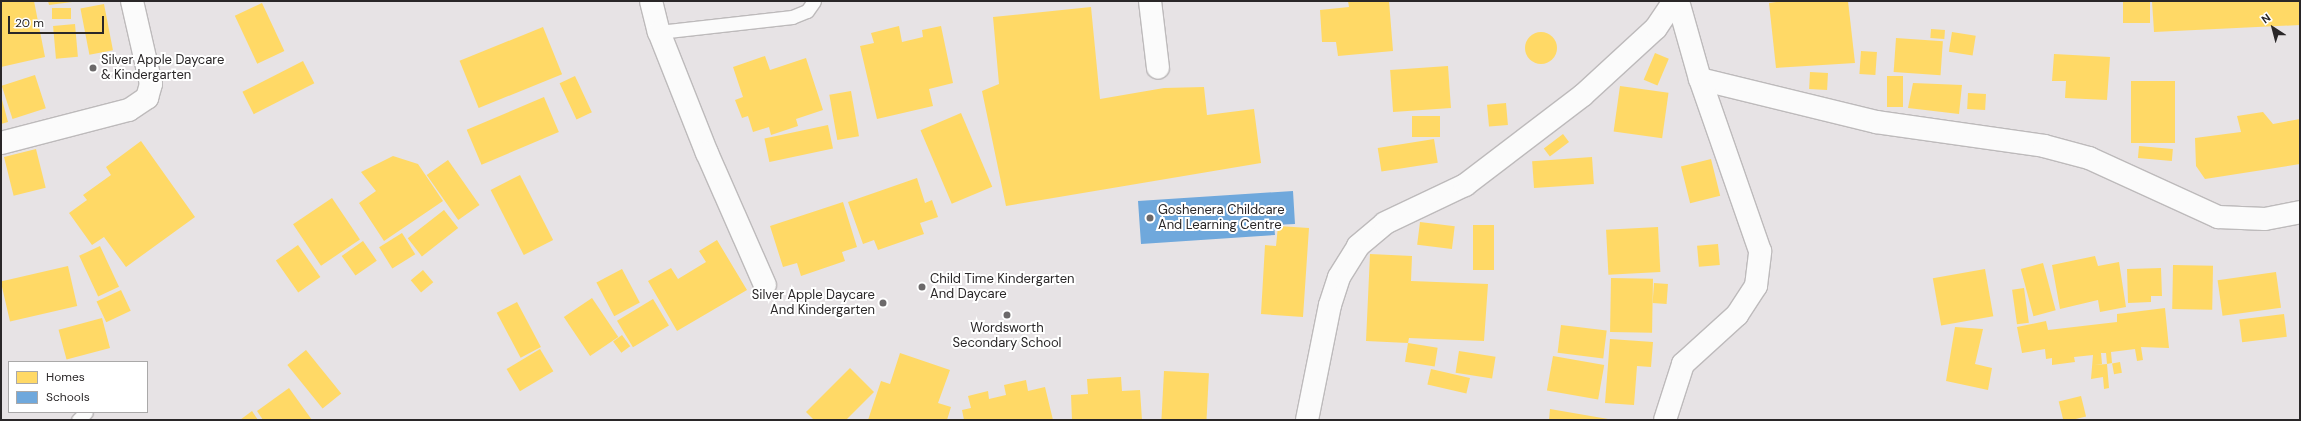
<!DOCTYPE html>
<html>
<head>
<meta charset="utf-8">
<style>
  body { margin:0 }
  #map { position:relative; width:2301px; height:421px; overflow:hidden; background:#e7e3e5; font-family:"DM Sans",sans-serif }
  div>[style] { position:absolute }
  .homes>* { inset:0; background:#ffd966; transform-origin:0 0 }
  .round { border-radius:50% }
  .schools>* { inset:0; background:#6fa8dc }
  .roads { filter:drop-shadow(1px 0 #bdbabb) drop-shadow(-1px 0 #bdbabb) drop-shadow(0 1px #bdbabb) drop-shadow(0 -1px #bdbabb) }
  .service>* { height:13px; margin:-6.5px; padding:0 6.5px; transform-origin:6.5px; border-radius:6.5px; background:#fbfbfb }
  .minor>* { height:22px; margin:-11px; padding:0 11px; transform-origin:11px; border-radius:11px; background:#fbfbfb }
  .dots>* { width:11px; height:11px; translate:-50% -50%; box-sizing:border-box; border:2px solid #fff; border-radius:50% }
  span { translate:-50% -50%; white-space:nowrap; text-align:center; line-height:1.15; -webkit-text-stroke:4px #fff; paint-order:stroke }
  .poi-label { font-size:13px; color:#2a2728 }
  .left { translate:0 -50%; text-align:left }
  .right { translate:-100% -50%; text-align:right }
  .frame { position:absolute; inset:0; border:2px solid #2a2728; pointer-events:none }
  .legend { position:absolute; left:8px; top:361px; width:140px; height:52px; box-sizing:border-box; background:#fff; border:1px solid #aaa9a9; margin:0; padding:5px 7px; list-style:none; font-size:12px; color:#2a2728 }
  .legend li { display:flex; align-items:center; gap:8px; height:20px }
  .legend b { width:20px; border:1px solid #aaa9a9 }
  .north { position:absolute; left:2253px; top:8px; width:40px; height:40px; -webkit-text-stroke:3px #fff; paint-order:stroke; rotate:324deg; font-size:11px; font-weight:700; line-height:16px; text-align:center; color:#2a2728 }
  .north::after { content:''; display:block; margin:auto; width:14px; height:18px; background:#2a2728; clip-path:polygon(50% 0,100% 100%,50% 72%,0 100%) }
  .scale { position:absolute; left:8px; top:16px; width:96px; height:18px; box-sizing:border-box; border:2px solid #2a2728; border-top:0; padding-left:5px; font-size:12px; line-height:14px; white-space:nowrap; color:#2a2728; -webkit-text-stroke:3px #fff; paint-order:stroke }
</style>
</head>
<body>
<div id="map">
  <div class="homes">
    <i style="clip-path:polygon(1px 1px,34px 1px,45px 57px,1px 67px)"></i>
    <i style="clip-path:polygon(48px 1px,71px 1px,72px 2px,49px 5px)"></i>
    <i style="clip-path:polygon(1348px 1px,1389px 1px,1393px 51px,1338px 56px,1336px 42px,1322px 42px,1320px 10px,1349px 7px)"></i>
    <i style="clip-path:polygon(1783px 1px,1848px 1px,1855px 63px,1776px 68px,1769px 3px)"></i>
    <i style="left:2123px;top:1px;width:27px;height:22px"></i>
    <i style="clip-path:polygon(2152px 1px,2300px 1px,2300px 25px,2154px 32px)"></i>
    <i style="left:262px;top:3px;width:53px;height:30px;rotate:65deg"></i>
    <i style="left:104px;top:4px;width:47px;height:24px;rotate:79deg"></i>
    <i style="clip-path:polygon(1091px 7px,1100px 99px,1164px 88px,1204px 87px,1207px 115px,1254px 109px,1261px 163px,1006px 206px,982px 91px,999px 84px,993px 17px)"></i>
    <i style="left:52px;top:8px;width:19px;height:11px"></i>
    <i style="left:75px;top:24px;width:33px;height:22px;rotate:85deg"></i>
    <i style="clip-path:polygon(899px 26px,902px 42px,923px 37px,922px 30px,941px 26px,953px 83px,929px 89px,933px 106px,877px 119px,860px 46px,874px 43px,871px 33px)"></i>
    <i style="left:543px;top:27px;width:51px;height:90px;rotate:68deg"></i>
    <i style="left:1931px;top:29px;width:14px;height:9px;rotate:4deg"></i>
    <i style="left:1952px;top:32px;width:24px;height:20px;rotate:9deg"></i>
    <i class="round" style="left:1525px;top:32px;width:32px;height:32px"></i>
    <i style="left:1896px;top:38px;width:47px;height:34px;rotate:4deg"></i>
    <i style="left:1861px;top:51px;width:16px;height:23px;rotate:4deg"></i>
    <i style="left:1655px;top:53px;width:15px;height:29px;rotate:23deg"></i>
    <i style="clip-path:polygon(2054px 54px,2110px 57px,2107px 100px,2065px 98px,2066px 81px,2052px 81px)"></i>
    <i style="clip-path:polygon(765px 56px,770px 70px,806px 58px,823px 110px,796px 119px,798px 126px,771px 135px,769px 127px,753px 132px,748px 116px,742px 118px,735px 100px,743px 97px,733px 67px)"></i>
    <i style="left:303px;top:61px;width:25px;height:68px;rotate:63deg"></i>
    <i style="left:1448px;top:66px;width:42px;height:58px;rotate:86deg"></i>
    <i style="left:1810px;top:72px;width:18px;height:17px;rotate:3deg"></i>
    <i style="left:35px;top:75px;width:35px;height:35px;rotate:72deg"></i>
    <i style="left:575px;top:76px;width:40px;height:17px;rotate:65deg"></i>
    <i style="left:1887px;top:76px;width:16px;height:31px"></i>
    <i style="left:2131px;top:81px;width:44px;height:62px"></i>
    <i style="clip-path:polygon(1913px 83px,1962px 85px,1959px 114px,1908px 108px)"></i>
    <i style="left:1620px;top:86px;width:49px;height:46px;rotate:8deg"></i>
    <i style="left:851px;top:91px;width:46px;height:22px;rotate:80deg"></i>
    <i style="left:1968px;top:93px;width:18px;height:16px;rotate:3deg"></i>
    <i style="clip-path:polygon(1px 96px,8px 122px,1px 124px)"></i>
    <i style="left:544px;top:97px;width:38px;height:84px;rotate:67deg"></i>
    <i style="left:1506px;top:103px;width:22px;height:19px;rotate:85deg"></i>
    <i style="clip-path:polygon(2263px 112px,2273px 124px,2300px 119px,2300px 164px,2205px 179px,2196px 166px,2195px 138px,2241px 132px,2237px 116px)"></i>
    <i style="left:961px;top:113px;width:80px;height:44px;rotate:67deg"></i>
    <i style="left:1412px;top:116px;width:28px;height:21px"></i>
    <i style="left:828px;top:125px;width:24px;height:65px;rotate:78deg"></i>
    <i style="left:1563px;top:134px;width:10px;height:24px;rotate:53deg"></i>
    <i style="left:1434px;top:139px;width:24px;height:57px;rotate:81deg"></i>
    <i style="clip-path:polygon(141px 141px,195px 217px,126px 267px,104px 237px,92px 245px,69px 213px,87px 200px,83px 195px,111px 175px,106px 167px)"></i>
    <i style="left:2139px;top:146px;width:34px;height:12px;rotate:5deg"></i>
    <i style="left:36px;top:149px;width:40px;height:33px;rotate:76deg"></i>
    <i style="clip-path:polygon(393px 156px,418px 164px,443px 201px,384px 241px,359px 203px,376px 191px,361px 172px)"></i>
    <i style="left:1592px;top:157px;width:27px;height:60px;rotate:86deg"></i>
    <i style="left:1711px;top:159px;width:38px;height:31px;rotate:76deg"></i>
    <i style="left:448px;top:160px;width:55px;height:26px;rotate:55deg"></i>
    <i style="left:520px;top:175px;width:73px;height:33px;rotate:63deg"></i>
    <i style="clip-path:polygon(917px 178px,925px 203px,932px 200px,938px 217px,920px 223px,924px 234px,878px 250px,874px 240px,863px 244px,848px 202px)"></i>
    <i style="left:332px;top:198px;width:50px;height:47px;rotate:56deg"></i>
    <i style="clip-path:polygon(843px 202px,857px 247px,842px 252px,845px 261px,801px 276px,797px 263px,783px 267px,770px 226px)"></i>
    <i style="left:444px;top:210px;width:23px;height:46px;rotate:52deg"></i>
    <i style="left:1420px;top:222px;width:35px;height:23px;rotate:7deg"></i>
    <i style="left:1473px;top:225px;width:21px;height:45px"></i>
    <i style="clip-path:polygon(1278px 226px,1309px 228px,1303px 317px,1261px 314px,1265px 245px,1276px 246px)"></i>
    <i style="left:1658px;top:227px;width:45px;height:52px;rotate:87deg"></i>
    <i style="left:402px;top:233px;width:25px;height:27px;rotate:58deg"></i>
    <i style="clip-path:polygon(717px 240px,747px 290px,677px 331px,648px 281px,671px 268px,678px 279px,706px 262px,699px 251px)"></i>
    <i style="left:363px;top:241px;width:24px;height:26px;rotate:55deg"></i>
    <i style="left:1718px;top:244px;width:21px;height:21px;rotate:85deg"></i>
    <i style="left:298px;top:245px;width:39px;height:27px;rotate:55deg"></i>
    <i style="left:100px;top:246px;width:45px;height:23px;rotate:65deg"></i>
    <i style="clip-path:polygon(1370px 254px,1412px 256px,1411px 281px,1488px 284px,1484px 341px,1409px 338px,1408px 343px,1366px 341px)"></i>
    <i style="clip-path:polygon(2095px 256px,2098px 266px,2119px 262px,2126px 307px,2100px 312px,2098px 300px,2060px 309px,2052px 265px)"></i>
    <i style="left:2043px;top:263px;width:49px;height:23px;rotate:75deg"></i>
    <i style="left:2173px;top:265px;width:40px;height:44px;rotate:1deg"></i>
    <i style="left:68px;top:266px;width:41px;height:69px;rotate:77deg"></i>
    <i style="clip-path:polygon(2161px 268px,2162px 296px,2151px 296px,2151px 302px,2128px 303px,2127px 269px)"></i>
    <i style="left:622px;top:269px;width:38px;height:29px;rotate:62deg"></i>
    <i style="left:1985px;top:269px;width:48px;height:53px;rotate:80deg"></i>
    <i style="left:423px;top:270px;width:16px;height:16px;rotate:50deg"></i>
    <i style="left:2276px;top:272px;width:36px;height:59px;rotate:82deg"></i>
    <i style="left:1611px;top:278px;width:42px;height:54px;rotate:1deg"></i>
    <i style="left:1654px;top:283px;width:14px;height:20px;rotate:4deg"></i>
    <i style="left:2024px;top:288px;width:35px;height:12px;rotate:82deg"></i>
    <i style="left:121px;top:290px;width:23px;height:27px;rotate:65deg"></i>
    <i style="left:592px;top:298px;width:47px;height:34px;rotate:56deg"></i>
    <i style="left:653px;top:299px;width:31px;height:42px;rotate:59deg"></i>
    <i style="left:517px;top:302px;width:51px;height:23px;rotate:62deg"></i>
    <i style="clip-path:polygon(2165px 308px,2169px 348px,2141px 347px,2143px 360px,2137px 361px,2135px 349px,2111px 352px,2112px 363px,2107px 364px,2106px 353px,2101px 353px,2102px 364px,2095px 365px,2107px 364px,2109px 388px,2104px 389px,2103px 377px,2091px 379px,2093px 355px,2074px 357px,2075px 362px,2052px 365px,2052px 358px,2046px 359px,2045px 349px,2022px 353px,2017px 327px,2046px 321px,2048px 330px,2117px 322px,2117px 314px)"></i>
    <i style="left:2284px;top:314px;width:23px;height:45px;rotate:83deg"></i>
    <i style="left:102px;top:318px;width:31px;height:45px;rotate:75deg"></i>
    <i style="left:1561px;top:325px;width:46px;height:28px;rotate:7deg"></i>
    <i style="clip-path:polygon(1955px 327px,1983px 329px,1975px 364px,1992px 368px,1988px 390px,1946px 381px)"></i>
    <i style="left:622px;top:335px;width:14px;height:11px;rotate:54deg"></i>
    <i style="clip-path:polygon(1610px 339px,1653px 342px,1651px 367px,1637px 366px,1634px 405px,1605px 403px)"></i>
    <i style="left:1408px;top:343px;width:30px;height:19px;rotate:9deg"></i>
    <i style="left:540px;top:349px;width:26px;height:39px;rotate:59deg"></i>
    <i style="left:306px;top:350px;width:56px;height:24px;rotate:51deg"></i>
    <i style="left:1459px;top:351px;width:37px;height:22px;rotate:9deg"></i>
    <i style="clip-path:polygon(900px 353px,950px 370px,938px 403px,951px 407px,947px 420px,868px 420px,881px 381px,890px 384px)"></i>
    <i style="left:1553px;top:356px;width:52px;height:35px;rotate:10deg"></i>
    <i style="left:2120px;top:362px;width:11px;height:8px;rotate:80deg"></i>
    <i style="clip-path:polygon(850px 368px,874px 392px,846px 420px,814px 420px,806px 412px)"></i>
    <i style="left:1431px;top:369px;width:40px;height:16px;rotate:13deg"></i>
    <i style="left:1164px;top:371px;width:45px;height:49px;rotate:3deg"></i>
    <i style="clip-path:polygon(1121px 377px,1122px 391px,1140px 390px,1142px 420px,1072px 420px,1071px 395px,1088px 394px,1087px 379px)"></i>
    <i style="clip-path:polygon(1026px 380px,1028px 391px,1045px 387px,1053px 420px,964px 420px,962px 410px,971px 408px,968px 396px,988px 391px,989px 399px,1006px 395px,1004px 385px)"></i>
    <i style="clip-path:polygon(289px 388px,312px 420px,263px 420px,257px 411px)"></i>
    <i style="left:2081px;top:396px;width:21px;height:23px;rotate:76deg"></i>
    <i style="clip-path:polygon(1550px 409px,1608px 419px,1608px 420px,1549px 420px)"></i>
    <i style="clip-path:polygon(252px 411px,258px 420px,240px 420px)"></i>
  </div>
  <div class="schools">
    <i style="clip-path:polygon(1293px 191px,1295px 224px,1274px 225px,1275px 235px,1141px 244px,1138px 201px)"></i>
  </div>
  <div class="roads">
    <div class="service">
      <i style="left:659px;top:32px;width:134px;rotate:-6.4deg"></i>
      <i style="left:792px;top:17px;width:16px;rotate:-22deg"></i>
      <i style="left:807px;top:11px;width:12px;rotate:-55deg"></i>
      <i style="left:78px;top:420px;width:11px;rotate:-45deg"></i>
    </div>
    <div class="minor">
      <i style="left:651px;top:1px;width:32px;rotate:76deg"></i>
      <i style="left:659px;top:32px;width:130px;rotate:68.4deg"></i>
      <i style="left:707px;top:153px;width:144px;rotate:66.3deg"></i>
      <i style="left:1150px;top:1px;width:67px;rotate:83.2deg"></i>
      <i style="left:1700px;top:79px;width:181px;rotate:13.7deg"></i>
      <i style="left:1876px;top:122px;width:170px;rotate:8.1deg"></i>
      <i style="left:2044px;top:146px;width:47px;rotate:14.9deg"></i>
      <i style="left:2089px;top:158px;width:142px;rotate:24.6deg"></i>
      <i style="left:2218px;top:217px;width:47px;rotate:2.4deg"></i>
      <i style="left:2265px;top:219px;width:36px;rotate:-11deg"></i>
      <i style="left:1px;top:143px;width:132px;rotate:-14.5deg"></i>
      <i style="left:129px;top:110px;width:22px;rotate:-34deg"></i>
      <i style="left:147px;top:98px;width:15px;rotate:-74deg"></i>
      <i style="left:151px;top:84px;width:85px;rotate:-102.9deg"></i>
      <i style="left:1307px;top:420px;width:117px;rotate:-78.7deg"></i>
      <i style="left:1330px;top:305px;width:29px;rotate:-72deg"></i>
      <i style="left:1339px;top:277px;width:36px;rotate:-58deg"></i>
      <i style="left:1358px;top:246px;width:35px;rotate:-40deg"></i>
      <i style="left:1385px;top:223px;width:89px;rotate:-25.4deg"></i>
      <i style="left:1465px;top:185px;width:147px;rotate:-37.3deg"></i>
      <i style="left:1582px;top:96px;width:100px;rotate:-42.6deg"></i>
      <i style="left:1656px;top:28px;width:32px;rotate:-56deg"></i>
      <i style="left:1665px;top:420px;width:59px;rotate:-72.2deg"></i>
      <i style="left:1683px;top:364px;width:73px;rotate:-42.2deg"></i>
      <i style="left:1737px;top:315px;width:35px;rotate:-57deg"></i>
      <i style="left:1756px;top:286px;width:35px;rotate:-83deg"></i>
      <i style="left:1760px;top:251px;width:182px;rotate:-109.2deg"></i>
      <i style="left:1700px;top:79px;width:81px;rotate:-105.8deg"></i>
    </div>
  </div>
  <div class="dots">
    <i style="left:93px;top:68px;background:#6c696a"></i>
    <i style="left:1150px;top:218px;background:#6c696a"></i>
    <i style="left:922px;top:287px;background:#6c696a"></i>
    <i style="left:883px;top:303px;background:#6c696a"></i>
    <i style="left:1007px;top:315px;background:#6c696a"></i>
  </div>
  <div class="poi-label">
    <span class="left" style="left:101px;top:68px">Silver Apple Daycare<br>&amp; Kindergarten</span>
    <span class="left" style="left:1158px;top:218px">Goshenera Childcare<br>And Learning Centre</span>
    <span class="left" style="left:930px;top:287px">Child Time Kindergarten<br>And Daycare</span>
    <span class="right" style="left:875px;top:303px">Silver Apple Daycare<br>And Kindergarten</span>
    <span style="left:1007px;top:336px">Wordsworth<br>Secondary School</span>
  </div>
  <div class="frame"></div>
  <ul class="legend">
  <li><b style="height:11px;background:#ffd966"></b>Homes</li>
  <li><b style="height:11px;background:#6fa8dc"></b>Schools</li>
  </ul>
  <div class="north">N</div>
  <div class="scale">20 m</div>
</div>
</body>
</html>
